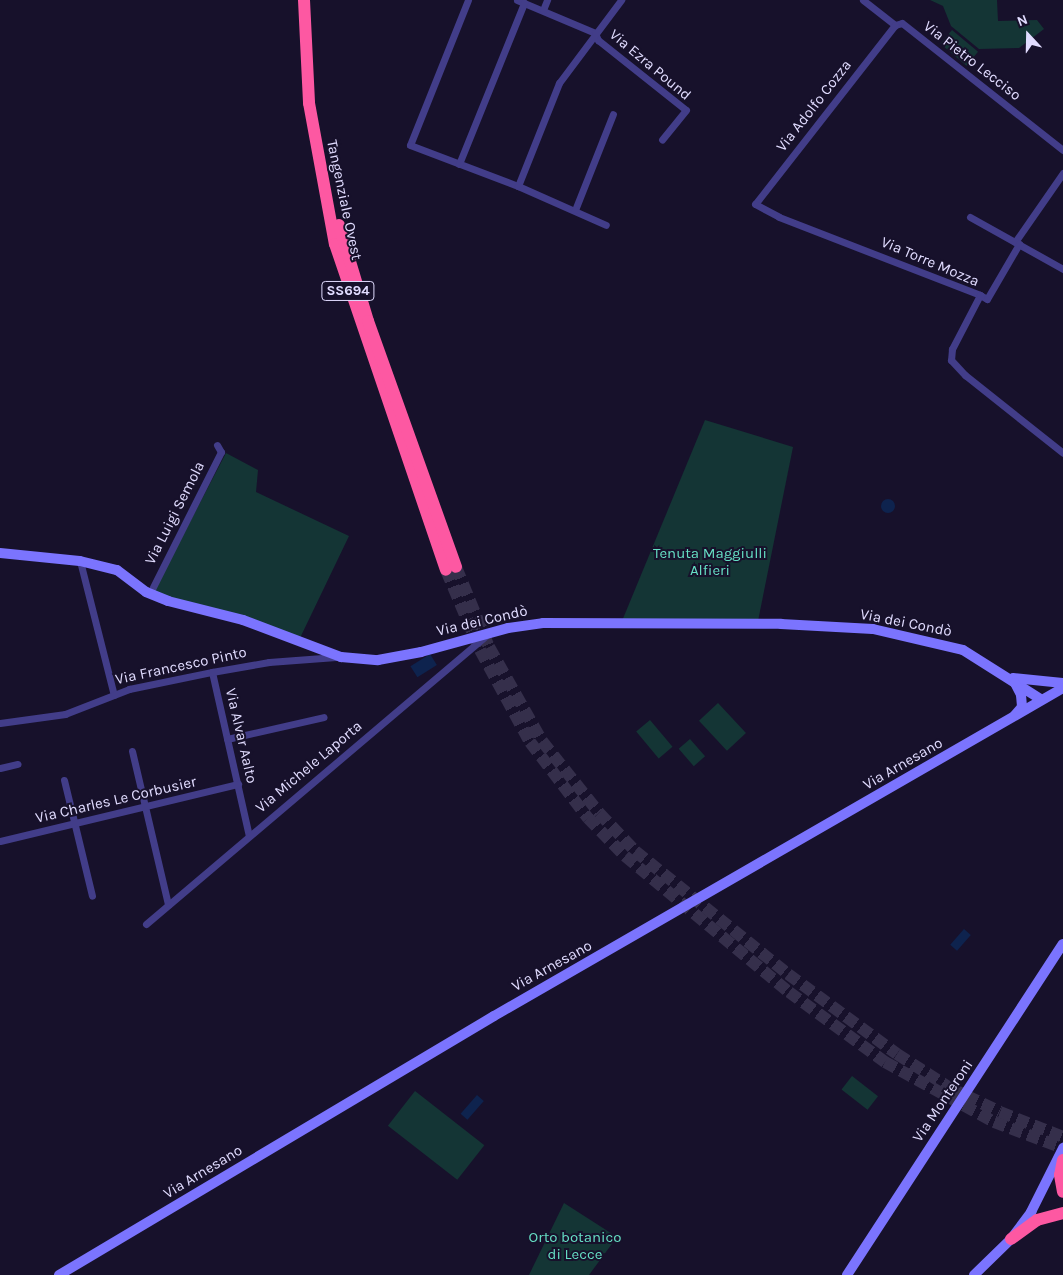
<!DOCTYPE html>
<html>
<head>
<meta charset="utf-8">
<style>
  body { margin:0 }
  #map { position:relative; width:1063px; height:1275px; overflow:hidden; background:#17112b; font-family:Karla,sans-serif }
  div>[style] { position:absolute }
  .green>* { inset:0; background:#143535; transform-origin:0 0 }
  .water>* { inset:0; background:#0e234e; transform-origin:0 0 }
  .round { border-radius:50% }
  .highway-tunnel>* { height:12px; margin-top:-6px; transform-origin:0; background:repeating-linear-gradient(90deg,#352f4b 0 12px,transparent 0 18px) }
  .street>* { height:7px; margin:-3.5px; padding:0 3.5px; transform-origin:3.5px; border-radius:3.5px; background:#423d89 }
  .secondary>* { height:10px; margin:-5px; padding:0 5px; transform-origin:5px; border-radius:5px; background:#7b74fe }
  .highway>* { height:12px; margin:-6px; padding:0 6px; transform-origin:6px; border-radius:6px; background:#fd58a2 }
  span { translate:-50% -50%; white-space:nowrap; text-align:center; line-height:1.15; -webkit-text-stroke:4px #17112b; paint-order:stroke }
  .shield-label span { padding:1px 4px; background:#17112b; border:1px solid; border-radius:4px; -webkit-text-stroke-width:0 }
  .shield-label { font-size:14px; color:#e1dcff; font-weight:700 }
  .street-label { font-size:15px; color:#e1dcff }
  .park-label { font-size:15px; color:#66e0c5 }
  .north { position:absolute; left:1003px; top:10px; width:50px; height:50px; -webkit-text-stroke:4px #17112b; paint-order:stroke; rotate:339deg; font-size:14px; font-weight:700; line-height:20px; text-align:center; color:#e1dcff }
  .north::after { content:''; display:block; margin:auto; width:18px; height:22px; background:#e1dcff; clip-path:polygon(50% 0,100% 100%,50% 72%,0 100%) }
</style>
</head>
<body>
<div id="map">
  <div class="green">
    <i style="clip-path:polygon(930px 0,997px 0,998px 21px,1037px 20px,1044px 29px,1019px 48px,979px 49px,951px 26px,943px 6px)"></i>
    <i style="left:952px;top:30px;width:34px;height:18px;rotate:40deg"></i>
    <i style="clip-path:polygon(705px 420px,793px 447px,758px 621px,622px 621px)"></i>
    <i style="clip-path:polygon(226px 453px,258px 470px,256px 492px,349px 536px,300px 638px,169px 599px,154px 591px)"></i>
    <i style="left:718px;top:703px;width:41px;height:26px;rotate:47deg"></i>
    <i style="left:650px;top:720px;width:35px;height:18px;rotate:50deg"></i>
    <i style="left:690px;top:739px;width:23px;height:15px;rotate:49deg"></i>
    <i style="left:852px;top:1076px;width:33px;height:17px;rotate:38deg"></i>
    <i style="left:415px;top:1091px;width:88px;height:44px;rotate:38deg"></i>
    <i style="clip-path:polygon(564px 1203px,617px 1237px,589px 1275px,529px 1275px)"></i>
  </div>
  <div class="water">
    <i class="round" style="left:881px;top:499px;width:14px;height:14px"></i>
    <i style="left:430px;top:654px;width:13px;height:23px;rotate:58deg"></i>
    <i style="left:964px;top:929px;width:9px;height:21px;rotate:41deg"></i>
    <i style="left:477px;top:1095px;width:9px;height:25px;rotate:41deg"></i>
  </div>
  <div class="highway-tunnel">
    <i style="left:456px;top:567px;width:87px;rotate:67.6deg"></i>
    <i style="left:489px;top:647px;width:108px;rotate:60.6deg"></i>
    <i style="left:542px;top:741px;width:92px;rotate:51.6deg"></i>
    <i style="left:599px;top:813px;width:52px;rotate:46.5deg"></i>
    <i style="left:635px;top:851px;width:196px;rotate:38.8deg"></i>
    <i style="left:788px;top:974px;width:135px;rotate:36.3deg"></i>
    <i style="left:897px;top:1054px;width:63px;rotate:32.7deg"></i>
    <i style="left:950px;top:1088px;width:55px;rotate:25.6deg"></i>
    <i style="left:1000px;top:1112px;width:68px;rotate:21.6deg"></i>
    <i style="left:446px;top:570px;width:87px;rotate:67deg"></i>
    <i style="left:480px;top:650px;width:105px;rotate:61.5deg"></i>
    <i style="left:530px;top:742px;width:96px;rotate:52.7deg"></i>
    <i style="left:588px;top:818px;width:53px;rotate:45.8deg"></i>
    <i style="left:625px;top:856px;width:213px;rotate:39.7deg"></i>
    <i style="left:789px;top:992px;width:119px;rotate:36.1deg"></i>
    <i style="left:885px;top:1062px;width:124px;rotate:28.8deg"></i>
    <i style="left:994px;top:1122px;width:74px;rotate:20.6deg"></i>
  </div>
  <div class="street">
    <i style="left:468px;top:0;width:156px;rotate:111.8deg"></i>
    <i style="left:410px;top:145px;width:116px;rotate:20.8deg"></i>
    <i style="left:518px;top:186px;width:96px;rotate:23.9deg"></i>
    <i style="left:517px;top:0;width:85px;rotate:22.9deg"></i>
    <i style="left:595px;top:33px;width:8px;rotate:67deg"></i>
    <i style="left:598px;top:40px;width:112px;rotate:38.5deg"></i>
    <i style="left:686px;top:110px;width:38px;rotate:129deg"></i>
    <i style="left:863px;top:0;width:41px;rotate:38deg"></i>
    <i style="left:895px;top:25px;width:7px;rotate:-16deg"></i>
    <i style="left:902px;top:23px;width:205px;rotate:38.3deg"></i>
    <i style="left:543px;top:10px;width:11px;rotate:-68deg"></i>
    <i style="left:895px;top:25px;width:227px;rotate:128deg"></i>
    <i style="left:755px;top:204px;width:27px;rotate:28deg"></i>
    <i style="left:779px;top:217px;width:216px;rotate:21.2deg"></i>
    <i style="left:980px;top:295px;width:61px;rotate:117.4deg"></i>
    <i style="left:952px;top:349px;width:11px;rotate:95deg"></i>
    <i style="left:951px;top:360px;width:21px;rotate:47deg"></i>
    <i style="left:965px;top:375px;width:125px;rotate:38.5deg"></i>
    <i style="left:459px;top:164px;width:174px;rotate:-68deg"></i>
    <i style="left:518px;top:186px;width:111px;rotate:-68.3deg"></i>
    <i style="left:559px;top:83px;width:104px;rotate:-53.2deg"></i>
    <i style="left:575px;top:210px;width:103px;rotate:-68.4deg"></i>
    <i style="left:970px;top:217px;width:107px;rotate:29.2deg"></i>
    <i style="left:1015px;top:242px;width:84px;rotate:-55.2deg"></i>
    <i style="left:980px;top:295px;width:8px;rotate:30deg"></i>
    <i style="left:987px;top:299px;width:64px;rotate:-59.8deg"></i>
    <i style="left:80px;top:561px;width:138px;rotate:75.8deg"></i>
    <i style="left:150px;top:593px;width:158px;rotate:-63.3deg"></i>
    <i style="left:221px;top:452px;width:8px;rotate:-120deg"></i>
    <i style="left:212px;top:672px;width:168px;rotate:77.3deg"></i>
    <i style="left:0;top:723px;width:66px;rotate:-7.9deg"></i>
    <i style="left:65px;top:714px;width:69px;rotate:-21.3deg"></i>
    <i style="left:129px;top:689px;width:85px;rotate:-11.6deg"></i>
    <i style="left:212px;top:672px;width:58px;rotate:-10deg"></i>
    <i style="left:269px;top:662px;width:67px;rotate:-4.3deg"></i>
    <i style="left:227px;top:739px;width:99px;rotate:-12.8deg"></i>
    <i style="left:132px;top:751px;width:158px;rotate:76.8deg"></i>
    <i style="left:0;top:768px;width:18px;rotate:-13deg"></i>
    <i style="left:64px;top:780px;width:119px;rotate:76.4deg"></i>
    <i style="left:0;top:841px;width:245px;rotate:-13.5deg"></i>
    <i style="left:146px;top:924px;width:446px;rotate:-40.3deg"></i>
  </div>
  <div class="secondary">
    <i style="left:0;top:553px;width:80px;rotate:5.7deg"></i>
    <i style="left:80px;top:561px;width:38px;rotate:14deg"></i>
    <i style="left:117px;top:570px;width:36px;rotate:37deg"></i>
    <i style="left:146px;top:592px;width:24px;rotate:22deg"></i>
    <i style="left:168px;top:601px;width:77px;rotate:14.2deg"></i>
    <i style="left:243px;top:620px;width:105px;rotate:20.7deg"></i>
    <i style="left:341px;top:657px;width:37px;rotate:5deg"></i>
    <i style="left:378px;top:660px;width:44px;rotate:-10.5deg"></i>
    <i style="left:421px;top:652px;width:90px;rotate:-15.4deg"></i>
    <i style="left:508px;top:628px;width:35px;rotate:-8deg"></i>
    <i style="left:543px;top:623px;width:238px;rotate:0.2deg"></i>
    <i style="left:781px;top:624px;width:92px;rotate:3.1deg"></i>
    <i style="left:873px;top:629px;width:92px;rotate:13.1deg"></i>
    <i style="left:963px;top:650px;width:93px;rotate:32.3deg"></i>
    <i style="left:1013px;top:678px;width:50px;rotate:5.7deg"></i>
    <i style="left:1015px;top:683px;width:13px;rotate:63deg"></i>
    <i style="left:1021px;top:695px;width:12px;rotate:85deg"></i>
    <i style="left:1022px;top:707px;width:11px;rotate:131deg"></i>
    <i style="left:59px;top:1275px;width:506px;rotate:-30.77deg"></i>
    <i style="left:494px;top:1016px;width:657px;rotate:-29.96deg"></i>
    <i style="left:847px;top:1275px;width:395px;rotate:-56.9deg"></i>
    <i style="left:974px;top:1275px;width:52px;rotate:-44.2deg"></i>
    <i style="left:1011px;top:1239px;width:34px;rotate:-53deg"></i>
    <i style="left:1031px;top:1212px;width:72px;rotate:-63.4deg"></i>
  </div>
  <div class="highway">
    <i style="left:304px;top:0;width:103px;rotate:87.2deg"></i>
    <i style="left:309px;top:103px;width:143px;rotate:79.6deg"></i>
    <i style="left:335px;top:244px;width:344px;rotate:71.2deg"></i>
    <i style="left:339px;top:225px;width:100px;rotate:73.2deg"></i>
    <i style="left:368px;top:321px;width:261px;rotate:70.3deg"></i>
    <i style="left:1063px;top:1160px;width:15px;rotate:101deg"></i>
    <i style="left:1060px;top:1175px;width:17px;rotate:80deg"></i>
    <i style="left:1011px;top:1239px;width:32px;rotate:-36deg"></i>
    <i style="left:1037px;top:1220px;width:27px;rotate:-15deg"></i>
  </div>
  <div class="shield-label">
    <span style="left:348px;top:291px">SS694</span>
  </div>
  <div class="street-label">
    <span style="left:972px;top:61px;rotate:38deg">Via Pietro Lecciso</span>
    <span style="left:650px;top:65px;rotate:40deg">Via Ezra Pound</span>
    <span style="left:814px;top:106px;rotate:-52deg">Via Adolfo Cozza</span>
    <span style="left:344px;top:200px;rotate:78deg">Tangenziale Ovest</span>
    <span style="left:930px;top:262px;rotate:23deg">Via Torre Mozza</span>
    <span style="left:175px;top:513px;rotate:-63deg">Via Luigi Semola</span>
    <span style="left:482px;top:621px;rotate:-13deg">Via dei Condò</span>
    <span style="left:906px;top:623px;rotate:11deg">Via dei Condò</span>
    <span style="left:181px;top:666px;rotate:-12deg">Via Francesco Pinto</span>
    <span style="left:241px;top:736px;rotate:77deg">Via Alvar Aalto</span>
    <span style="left:903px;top:764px;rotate:-30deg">Via Arnesano</span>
    <span style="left:309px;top:767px;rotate:-40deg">Via Michele Laporta</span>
    <span style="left:116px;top:800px;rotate:-13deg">Via Charles Le Corbusier</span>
    <span style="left:552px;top:966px;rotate:-29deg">Via Arnesano</span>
    <span style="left:943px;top:1101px;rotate:-56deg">Via Monteroni</span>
    <span style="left:203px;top:1172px;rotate:-31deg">Via Arnesano</span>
  </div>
  <div class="park-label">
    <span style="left:710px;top:562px">Tenuta Maggiulli<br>Alfieri</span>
    <span style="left:575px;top:1246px">Orto botanico<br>di Lecce</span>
  </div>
  <div class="north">N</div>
</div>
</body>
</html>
